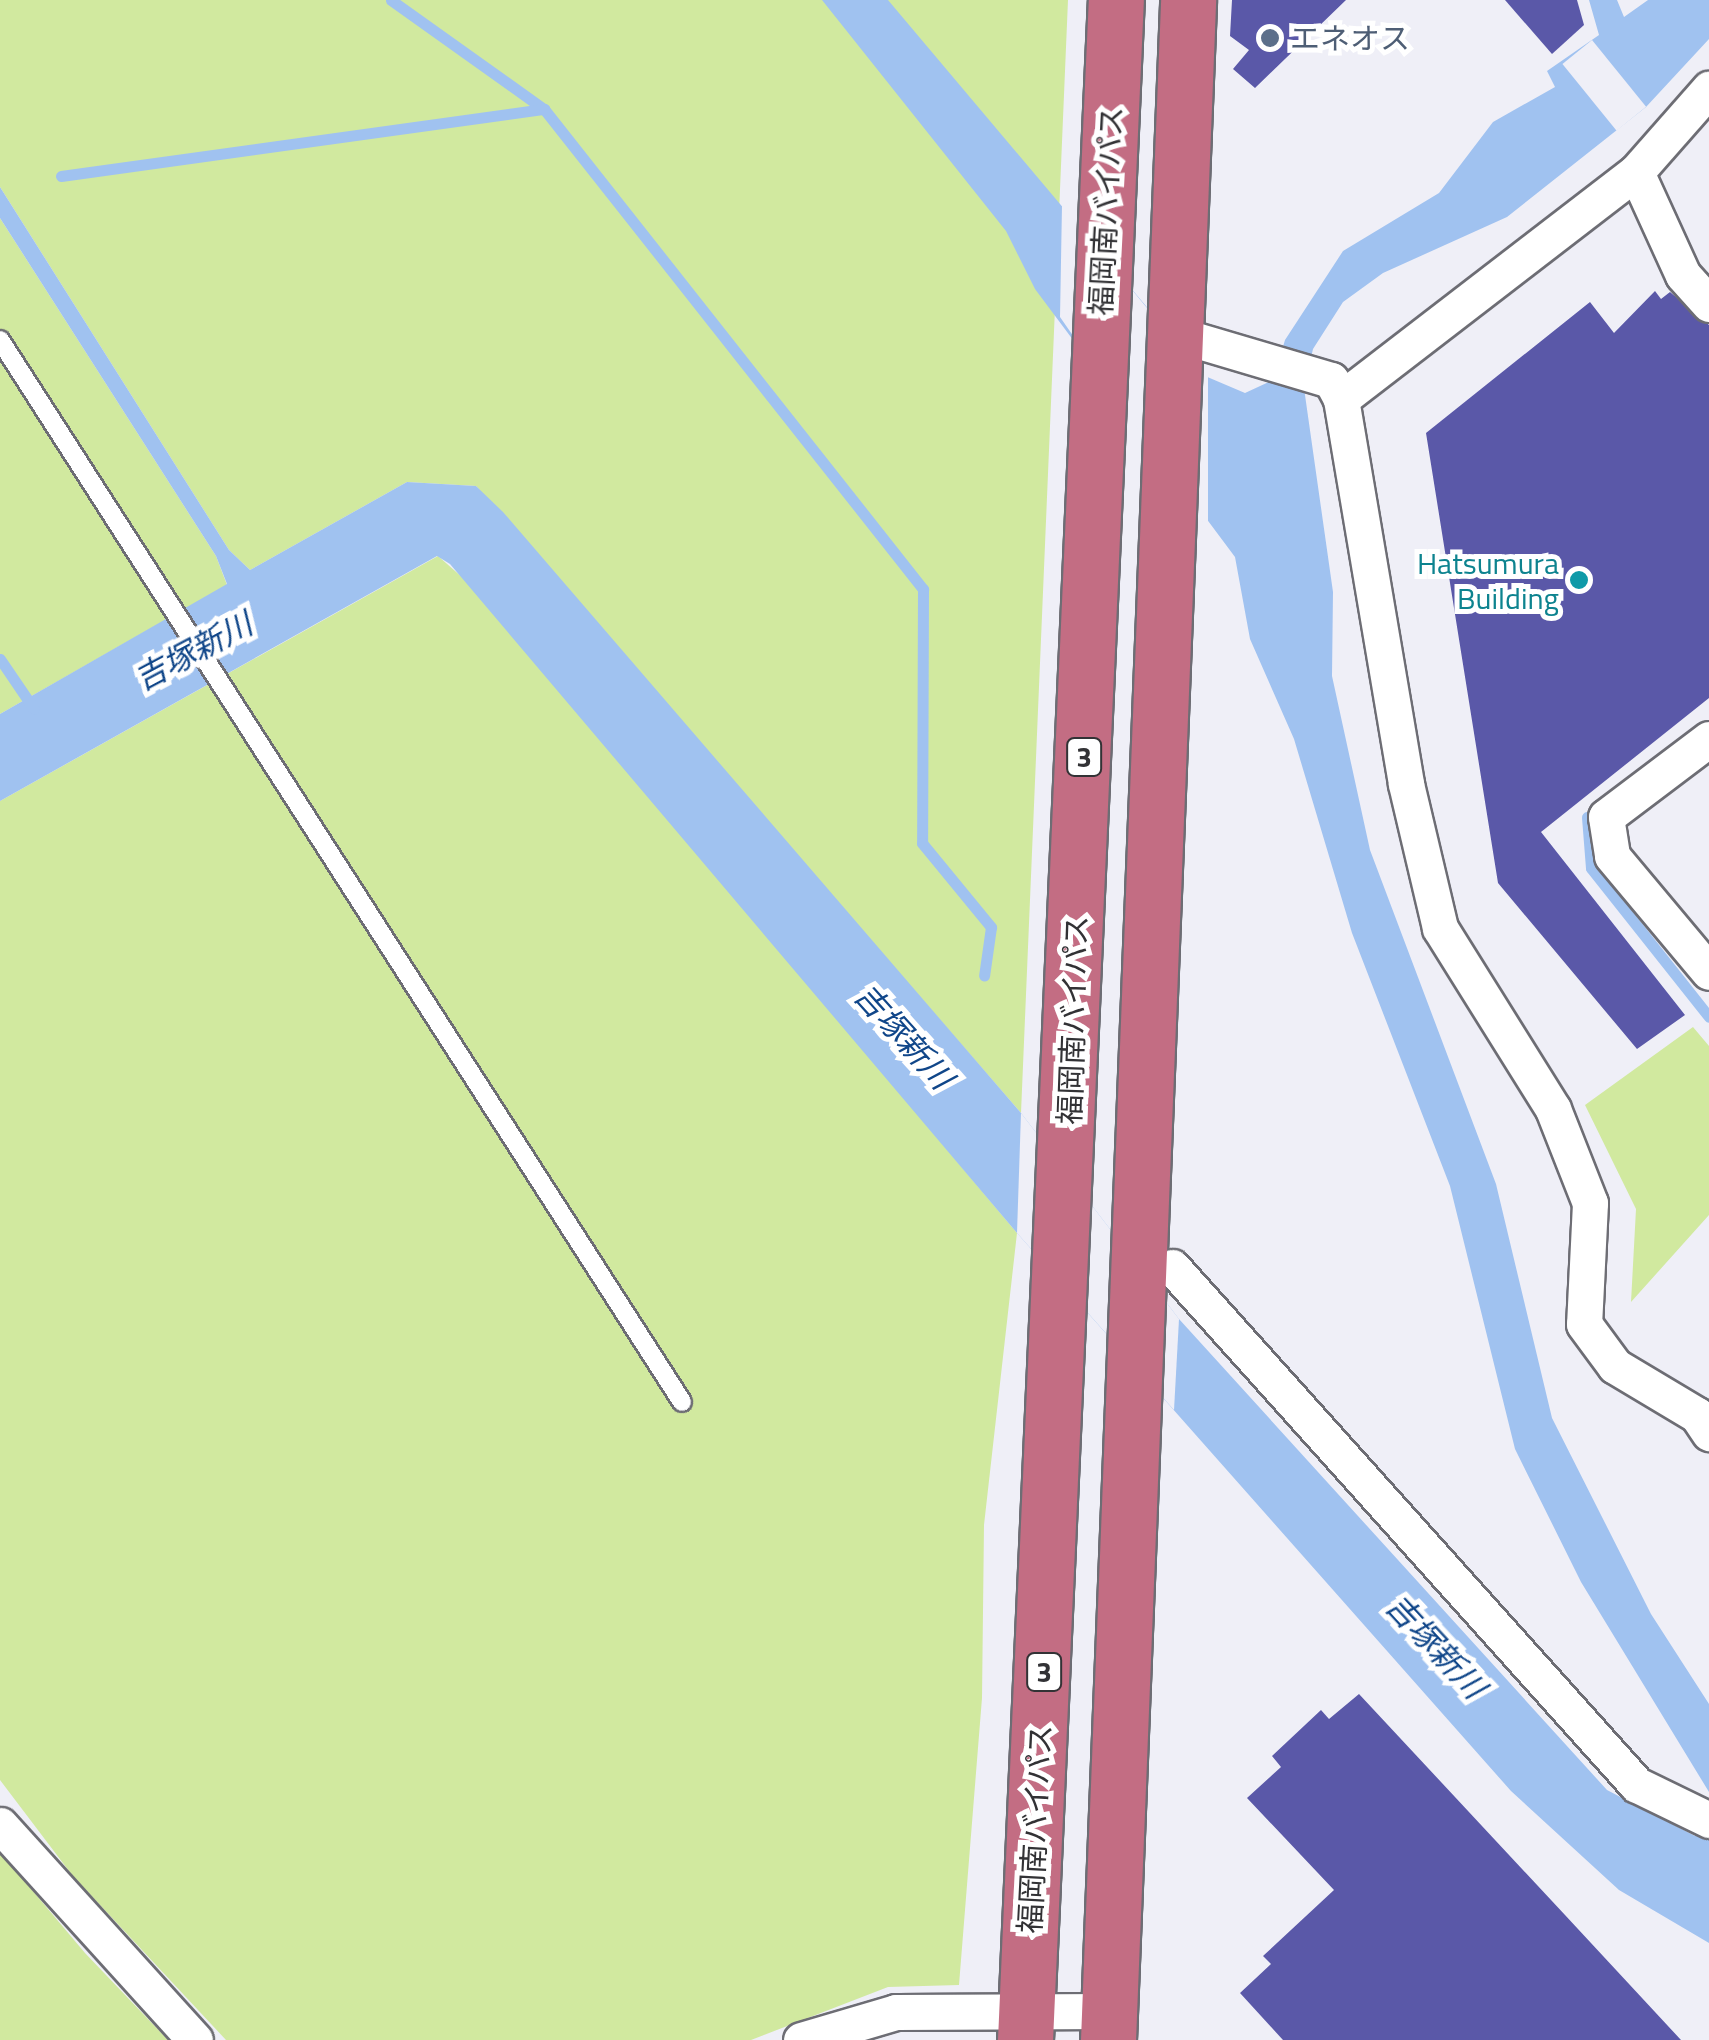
<!DOCTYPE html>
<html>
<head>
<meta charset="utf-8">
<style>
  body { margin:0 }
  #map { position:relative; width:1709px; height:2040px; overflow:hidden; background:#efeff7; font-family:"Titillium Web","Noto Sans JP",sans-serif }
  div>[style] { position:absolute }
  .green>* { inset:0; background:#d1e99f }
  .water>* { inset:0; background:#a0c2f0 }
  .pier>* { inset:0; background:#efeff7; transform-origin:0 0 }
  .stream>* { height:11px; margin:-5.5px; padding:0 5.5px; transform-origin:5.5px; border-radius:5.5px; background:#a0c2f0 }
  .building>* { inset:0; background:#5a58a8 }
  .roads { filter:drop-shadow(2px 0 #6d6d74) drop-shadow(-2px 0 #6d6d74) drop-shadow(0 2px #6d6d74) drop-shadow(0 -2px #6d6d74) }
  .lane>* { height:18px; margin:-9px; padding:0 9px; transform-origin:9px; border-radius:9px; background:#fff }
  .street>* { height:35px; margin:-17.5px; padding:0 17.5px; transform-origin:17.5px; border-radius:17.5px; background:#fff }
  .highway>* { height:55px; margin:-27.5px; padding:0 27.5px; transform-origin:27.5px; border-radius:27.5px; background:#c36d83 }
  .dots>* { width:28px; height:28px; translate:-50% -50%; box-sizing:border-box; border:5px solid #fff; border-radius:50% }
  span { translate:-50% -50%; white-space:nowrap; text-align:center; line-height:1.15; -webkit-text-stroke:10px #fff; paint-order:stroke }
  .shield-label span { padding:2px 8px; background:#fff; border:2px solid; border-radius:8px; -webkit-text-stroke-width:0 }
  .shield-label { font-size:28px; color:#323235; font-weight:700 }
  .service-label { font-size:30px; color:#4e5e75 }
  .left { translate:0 -50%; text-align:left }
  .street-label { font-size:30px; color:#323235 }
  .culture-label { font-size:30px; color:#0d838f }
  .right { translate:-100% -50%; text-align:right }
  .water-label { font-size:32px; color:#104689; font-style:italic }
</style>
</head>
<body>
<div id="map">
  <div class="green">
    <i style="clip-path:polygon(0 0,1068px 0,1021px 1113px,476px 486px,407px 482px,250px 570px,229px 550px,0 187px)"></i>
    <i style="clip-path:polygon(0 218px,216px 556px,227px 585px,0 714px)"></i>
    <i style="clip-path:polygon(438px 556px,480px 593px,1017px 1233px,984px 1525px,982px 1698px,959px 1985px,888px 1987px,751px 2040px,226px 2040px,72px 1875px,0 1780px,0 801px)"></i>
    <i style="clip-path:polygon(1693px 1027px,1709px 1046px,1709px 1215px,1631px 1302px,1636px 1209px,1585px 1105px)"></i>
    <i style="clip-path:polygon(0 1852px,85px 1953px,168px 2040px,0 2040px)"></i>
  </div>
  <div class="water">
    <i style="clip-path:polygon(822px 0,888px 0,1205px 376px,1245px 393px,1273px 380px,1285px 340px,1343px 251px,1439px 193px,1493px 122px,1555px 87px,1547px 71px,1599px 35px,1589px 0,1617px 0,1624px 17px,1648px 0,1709px 0,1709px 39px,1646px 107px,1507px 217px,1383px 273px,1343px 302px,1313px 349px,1304px 388px,1333px 592px,1332px 676px,1370px 850px,1496px 1184px,1552px 1418px,1651px 1614px,1709px 1704px,1709px 1792px,1581px 1582px,1515px 1449px,1450px 1186px,1352px 933px,1294px 739px,1250px 639px,1235px 557px,1035px 289px,1006px 231px)"></i>
    <i style="clip-path:polygon(0 187px,229px 550px,250px 570px,407px 482px,476px 486px,503px 512px,1021px 1113px,1179px 1319px,1607px 1790px,1695px 1836px,1709px 1816px,1709px 1943px,1619px 1890px,1511px 1791px,1017px 1233px,450px 564px,437px 556px,0 801px,0 714px,227px 584px,216px 556px,0 218px)"></i>
  </div>
  <div class="pier">
    <i style="left:1592px;top:40px;width:86px;height:38px;rotate:51deg"></i>
    <i style="clip-path:polygon(1062px 205px,1199px 371px,1208px 372px,1208px 530px,1060px 317px)"></i>
    <i style="clip-path:polygon(1021px 1113px,1179px 1319px,1174px 1410px,1017px 1233px)"></i>
  </div>
  <div class="stream">
    <i style="left:391px;top:0;width:188px;rotate:35.5deg"></i>
    <i style="left:61px;top:176px;width:488px;rotate:-7.9deg"></i>
    <i style="left:544px;top:109px;width:612px;rotate:51.71deg"></i>
    <i style="left:923px;top:589px;width:254px;rotate:90.2deg"></i>
    <i style="left:922px;top:843px;width:109px;rotate:50.6deg"></i>
    <i style="left:991px;top:927px;width:49px;rotate:98.1deg"></i>
    <i style="left:0;top:659px;width:60px;rotate:55.8deg"></i>
    <i style="left:1587px;top:817px;width:51px;rotate:85.5deg"></i>
    <i style="left:1591px;top:868px;width:190px;rotate:51.6deg"></i>
  </div>
  <div class="building">
    <i style="clip-path:polygon(1232px 0,1346px 0,1255px 88px,1233px 69px,1249px 50px,1230px 36px)"></i>
    <i style="clip-path:polygon(1505px 0,1577px 0,1584px 25px,1552px 54px)"></i>
    <i style="clip-path:polygon(1655px 291px,1661px 299px,1670px 292px,1709px 325px,1709px 698px,1541px 832px,1685px 1015px,1637px 1049px,1498px 883px,1426px 433px,1590px 302px,1614px 333px)"></i>
    <i style="clip-path:polygon(1359px 1694px,1565px 1915px,1681px 2040px,1283px 2040px,1240px 1993px,1271px 1964px,1263px 1956px,1334px 1890px,1247px 1798px,1281px 1767px,1272px 1756px,1321px 1710px,1329px 1719px)"></i>
  </div>
  <div class="roads">
    <div class="lane">
      <i style="left:0;top:340px;width:1262px;rotate:57.29deg"></i>
    </div>
    <div class="street">
      <i style="left:1636px;top:172px;width:113px;rotate:65.5deg"></i>
      <i style="left:1683px;top:275px;width:39px;rotate:48deg"></i>
      <i style="left:1172px;top:333px;width:166px;rotate:16.5deg"></i>
      <i style="left:1331px;top:380px;width:21px;rotate:62deg"></i>
      <i style="left:1341px;top:399px;width:390px;rotate:80.4deg"></i>
      <i style="left:1406px;top:784px;width:148px;rotate:76.7deg"></i>
      <i style="left:1440px;top:928px;width:213px;rotate:58deg"></i>
      <i style="left:1553px;top:1109px;width:101px;rotate:68.5deg"></i>
      <i style="left:1590px;top:1203px;width:121px;rotate:92.8deg"></i>
      <i style="left:1584px;top:1324px;width:52px;rotate:53.6deg"></i>
      <i style="left:1615px;top:1366px;width:96px;rotate:30.9deg"></i>
      <i style="left:1697px;top:1415px;width:22px;rotate:56deg"></i>
      <i style="left:1341px;top:399px;width:372px;rotate:-37.6deg"></i>
      <i style="left:1636px;top:172px;width:111px;rotate:-48.7deg"></i>
      <i style="left:1709px;top:739px;width:129px;rotate:142.9deg"></i>
      <i style="left:1606px;top:817px;width:39px;rotate:81deg"></i>
      <i style="left:1612px;top:856px;width:151px;rotate:50.1deg"></i>
      <i style="left:1172px;top:1267px;width:696px;rotate:48.09deg"></i>
      <i style="left:1637px;top:1785px;width:80px;rotate:25.9deg"></i>
      <i style="left:0;top:1825px;width:290px;rotate:47.8deg"></i>
      <i style="left:801px;top:2040px;width:99px;rotate:-16.4deg"></i>
      <i style="left:896px;top:2012px;width:213px;rotate:-0.3deg"></i>
    </div>
    <div class="highway">
      <i style="left:1025px;top:2040px;width:2042px;rotate:-87.45deg"></i>
      <i style="left:1108px;top:2040px;width:2042px;rotate:-87.75deg"></i>
    </div>
  </div>
  <div class="dots">
    <i style="left:1270px;top:38px;background:#5c6f8a"></i>
    <i style="left:1579px;top:580px;background:#0f9aa8"></i>
  </div>
  <div class="shield-label">
    <span style="left:1084px;top:757px">3</span>
    <span style="left:1044px;top:1672px">3</span>
  </div>
  <div class="service-label">
    <span class="left" style="left:1290px;top:38px">エネオス</span>
  </div>
  <div class="street-label">
    <span style="left:1106px;top:211px;rotate:-87deg">福岡南バイパス</span>
    <span style="left:1073px;top:1020px;rotate:-88deg">福岡南バイパス</span>
    <span style="left:1035px;top:1829px;rotate:-87deg">福岡南バイパス</span>
  </div>
  <div class="culture-label">
    <span class="right" style="left:1559px;top:580px">Hatsumura<br>Building</span>
  </div>
  <div class="water-label">
    <span style="left:193px;top:651px;rotate:-28deg">吉塚新川</span>
    <span style="left:904px;top:1036px;rotate:48deg">吉塚新川</span>
    <span style="left:1436px;top:1646px;rotate:47deg">吉塚新川</span>
  </div>
</div>
</body>
</html>
